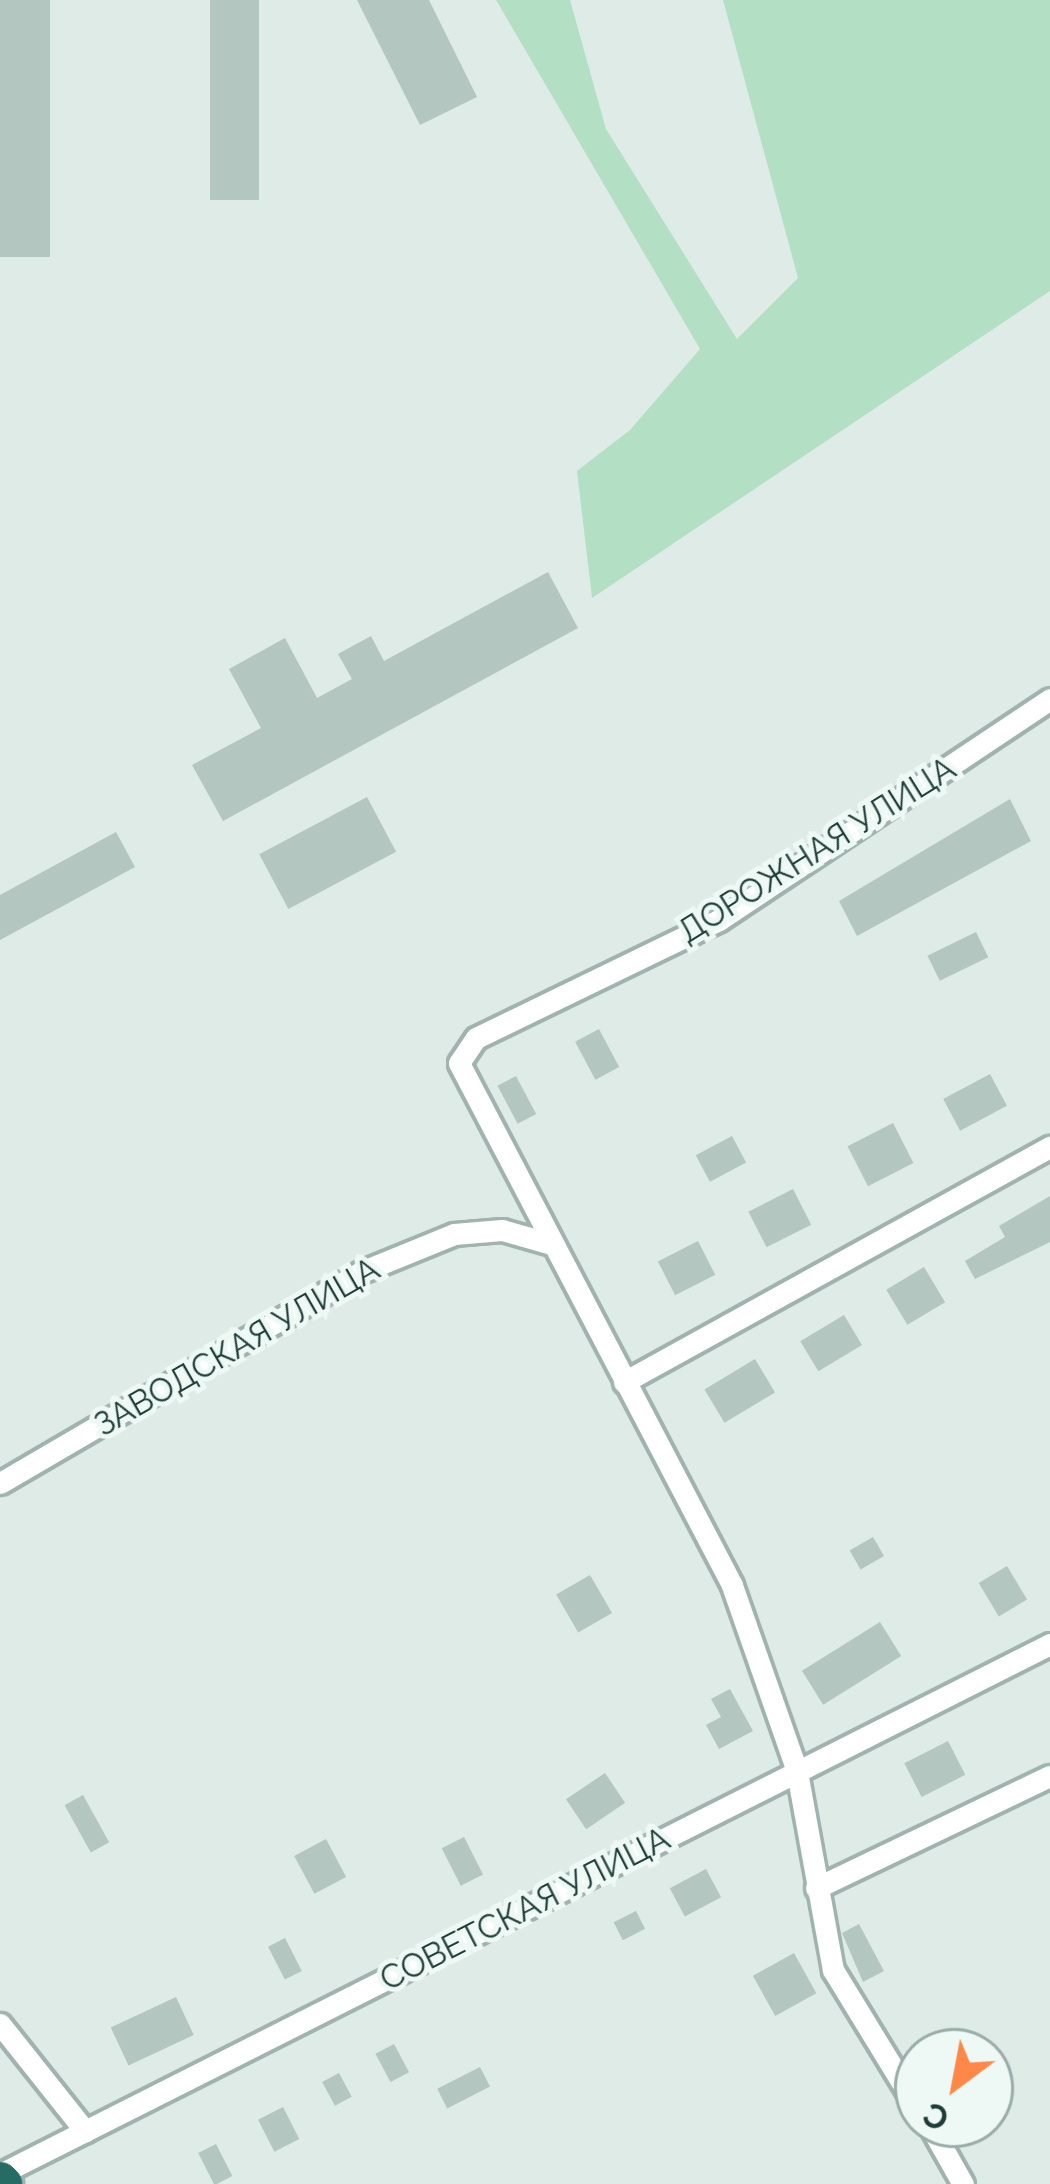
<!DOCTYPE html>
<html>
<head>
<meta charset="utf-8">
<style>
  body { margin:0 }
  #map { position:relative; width:1050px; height:2184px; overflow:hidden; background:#deebe7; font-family:Raleway,sans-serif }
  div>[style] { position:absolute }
  .green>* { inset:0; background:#b3e0c4 }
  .building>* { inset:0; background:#b3c6c0; transform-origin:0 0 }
  .roads { filter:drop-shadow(3px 0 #a0b3af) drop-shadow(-3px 0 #a0b3af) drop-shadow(0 3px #a0b3af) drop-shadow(0 -3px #a0b3af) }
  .street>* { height:21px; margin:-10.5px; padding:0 10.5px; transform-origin:10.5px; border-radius:10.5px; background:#fff }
  .highway>* { height:36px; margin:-18px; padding:0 18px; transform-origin:18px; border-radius:18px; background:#266c65 }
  span { translate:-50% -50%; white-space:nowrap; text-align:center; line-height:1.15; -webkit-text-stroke:10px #eef8f4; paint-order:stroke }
  .street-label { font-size:33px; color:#1d3d38 }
  .north { position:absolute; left:894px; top:2028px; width:120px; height:120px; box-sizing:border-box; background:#eef8f4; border:3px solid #9aada9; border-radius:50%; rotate:212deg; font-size:33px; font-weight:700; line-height:48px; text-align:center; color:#1d3d38 }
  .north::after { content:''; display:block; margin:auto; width:42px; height:54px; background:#ff8848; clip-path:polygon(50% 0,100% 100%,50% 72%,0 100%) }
</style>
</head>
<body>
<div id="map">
  <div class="green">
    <i style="clip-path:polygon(496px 0,570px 0,606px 129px,737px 339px,798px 278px,723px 0,1050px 0,1050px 291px,592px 598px,577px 471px,630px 430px,700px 349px)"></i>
  </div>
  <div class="building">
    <i style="left:0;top:0;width:50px;height:257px"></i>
    <i style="left:210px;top:0;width:49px;height:200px"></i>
    <i style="clip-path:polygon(357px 0,429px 0,477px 97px,420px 125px)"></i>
    <i style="clip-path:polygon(548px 572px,578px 628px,223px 821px,192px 765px,261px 728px,229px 669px,285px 638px,317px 698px,352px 679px,338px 654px,371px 636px,384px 661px)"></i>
    <i style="left:367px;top:797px;width:62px;height:122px;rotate:62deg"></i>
    <i style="clip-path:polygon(1010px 799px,1031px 841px,857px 936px,839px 901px)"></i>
    <i style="clip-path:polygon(116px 832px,135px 867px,0 940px,0 895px)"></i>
    <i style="left:976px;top:932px;width:28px;height:54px;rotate:64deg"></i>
    <i style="left:599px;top:1029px;width:43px;height:27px;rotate:62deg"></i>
    <i style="left:990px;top:1074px;width:36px;height:53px;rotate:62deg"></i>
    <i style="left:516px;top:1076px;width:43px;height:21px;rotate:62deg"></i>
    <i style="left:893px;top:1123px;width:45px;height:51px;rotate:63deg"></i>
    <i style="left:732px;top:1136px;width:30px;height:41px;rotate:62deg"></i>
    <i style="left:793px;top:1189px;width:40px;height:50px;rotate:63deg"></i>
    <i style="clip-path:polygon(1050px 1196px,1050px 1242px,975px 1279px,965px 1261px,1005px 1237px,999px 1226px)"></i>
    <i style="left:698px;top:1241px;width:38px;height:45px;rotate:63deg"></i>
    <i style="left:924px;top:1267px;width:41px;height:44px;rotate:59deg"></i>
    <i style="left:844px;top:1315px;width:35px;height:51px;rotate:59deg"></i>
    <i style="left:755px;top:1359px;width:39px;height:59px;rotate:59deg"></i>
    <i style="left:873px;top:1537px;width:22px;height:27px;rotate:60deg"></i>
    <i style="left:1007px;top:1566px;width:39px;height:33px;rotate:59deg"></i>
    <i style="left:590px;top:1575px;width:44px;height:39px;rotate:60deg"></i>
    <i style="left:880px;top:1622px;width:40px;height:92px;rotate:58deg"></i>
    <i style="clip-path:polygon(730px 1689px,753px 1731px,719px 1749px,706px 1725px,721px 1717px,711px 1699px)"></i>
    <i style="left:948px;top:1741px;width:38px;height:49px;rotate:63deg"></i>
    <i style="left:605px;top:1773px;width:36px;height:47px;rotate:56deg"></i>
    <i style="left:83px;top:1795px;width:54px;height:21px;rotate:61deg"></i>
    <i style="left:464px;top:1837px;width:42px;height:25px;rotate:63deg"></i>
    <i style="left:326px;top:1839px;width:43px;height:36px;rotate:62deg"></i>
    <i style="left:706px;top:1869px;width:32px;height:41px;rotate:62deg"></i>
    <i style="left:636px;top:1911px;width:20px;height:25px;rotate:63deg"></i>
    <i style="clip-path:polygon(859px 1924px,884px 1971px,863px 1982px,842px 1933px)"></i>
    <i style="left:285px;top:1938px;width:37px;height:19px;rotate:63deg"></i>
    <i style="left:794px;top:1953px;width:46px;height:47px;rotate:61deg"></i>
    <i style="left:176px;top:1997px;width:42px;height:72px;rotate:65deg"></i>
    <i style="left:394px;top:2044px;width:32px;height:21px;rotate:62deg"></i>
    <i style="left:480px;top:2067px;width:22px;height:48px;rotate:63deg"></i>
    <i style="left:339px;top:2073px;width:27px;height:19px;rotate:62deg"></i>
    <i style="left:283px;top:2107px;width:36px;height:28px;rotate:63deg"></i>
    <i style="left:216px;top:2144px;width:36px;height:20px;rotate:63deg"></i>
  </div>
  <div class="roads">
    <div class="street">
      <i style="left:624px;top:1382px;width:487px;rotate:-28.9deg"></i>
      <i style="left:0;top:1483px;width:418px;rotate:-30.3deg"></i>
      <i style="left:361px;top:1272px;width:100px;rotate:-22.2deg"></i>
      <i style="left:454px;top:1234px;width:48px;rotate:-4.8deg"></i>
      <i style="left:502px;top:1230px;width:51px;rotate:15.9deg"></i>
      <i style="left:816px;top:1888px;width:259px;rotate:-25.6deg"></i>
      <i style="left:0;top:2024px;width:137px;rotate:51.5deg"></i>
      <i style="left:918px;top:2109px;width:163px;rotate:-121.4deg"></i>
      <i style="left:833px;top:1970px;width:202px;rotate:-100.3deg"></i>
      <i style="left:797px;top:1771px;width:197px;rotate:-109.3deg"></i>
      <i style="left:732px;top:1585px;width:589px;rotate:-117.61deg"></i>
      <i style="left:459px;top:1063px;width:30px;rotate:-56deg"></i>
      <i style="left:476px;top:1038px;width:270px;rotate:-25.9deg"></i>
      <i style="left:719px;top:920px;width:398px;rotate:-33.7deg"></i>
      <i style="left:929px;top:2124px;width:69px;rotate:60.5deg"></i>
      <i style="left:0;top:2174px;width:1176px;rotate:-26.78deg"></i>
    </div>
    <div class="highway">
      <i style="left:0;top:2180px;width:6px;rotate:45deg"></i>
    </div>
  </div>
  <div class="street-label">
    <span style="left:817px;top:850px;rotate:-32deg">ДОРОЖНАЯ УЛИЦА</span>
    <span style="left:237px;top:1347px;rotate:-30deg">ЗАВОДСКАЯ УЛИЦА</span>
    <span style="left:525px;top:1909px;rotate:-27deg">СОВЕТСКАЯ УЛИЦА</span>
  </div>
  <div class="north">С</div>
</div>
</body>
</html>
